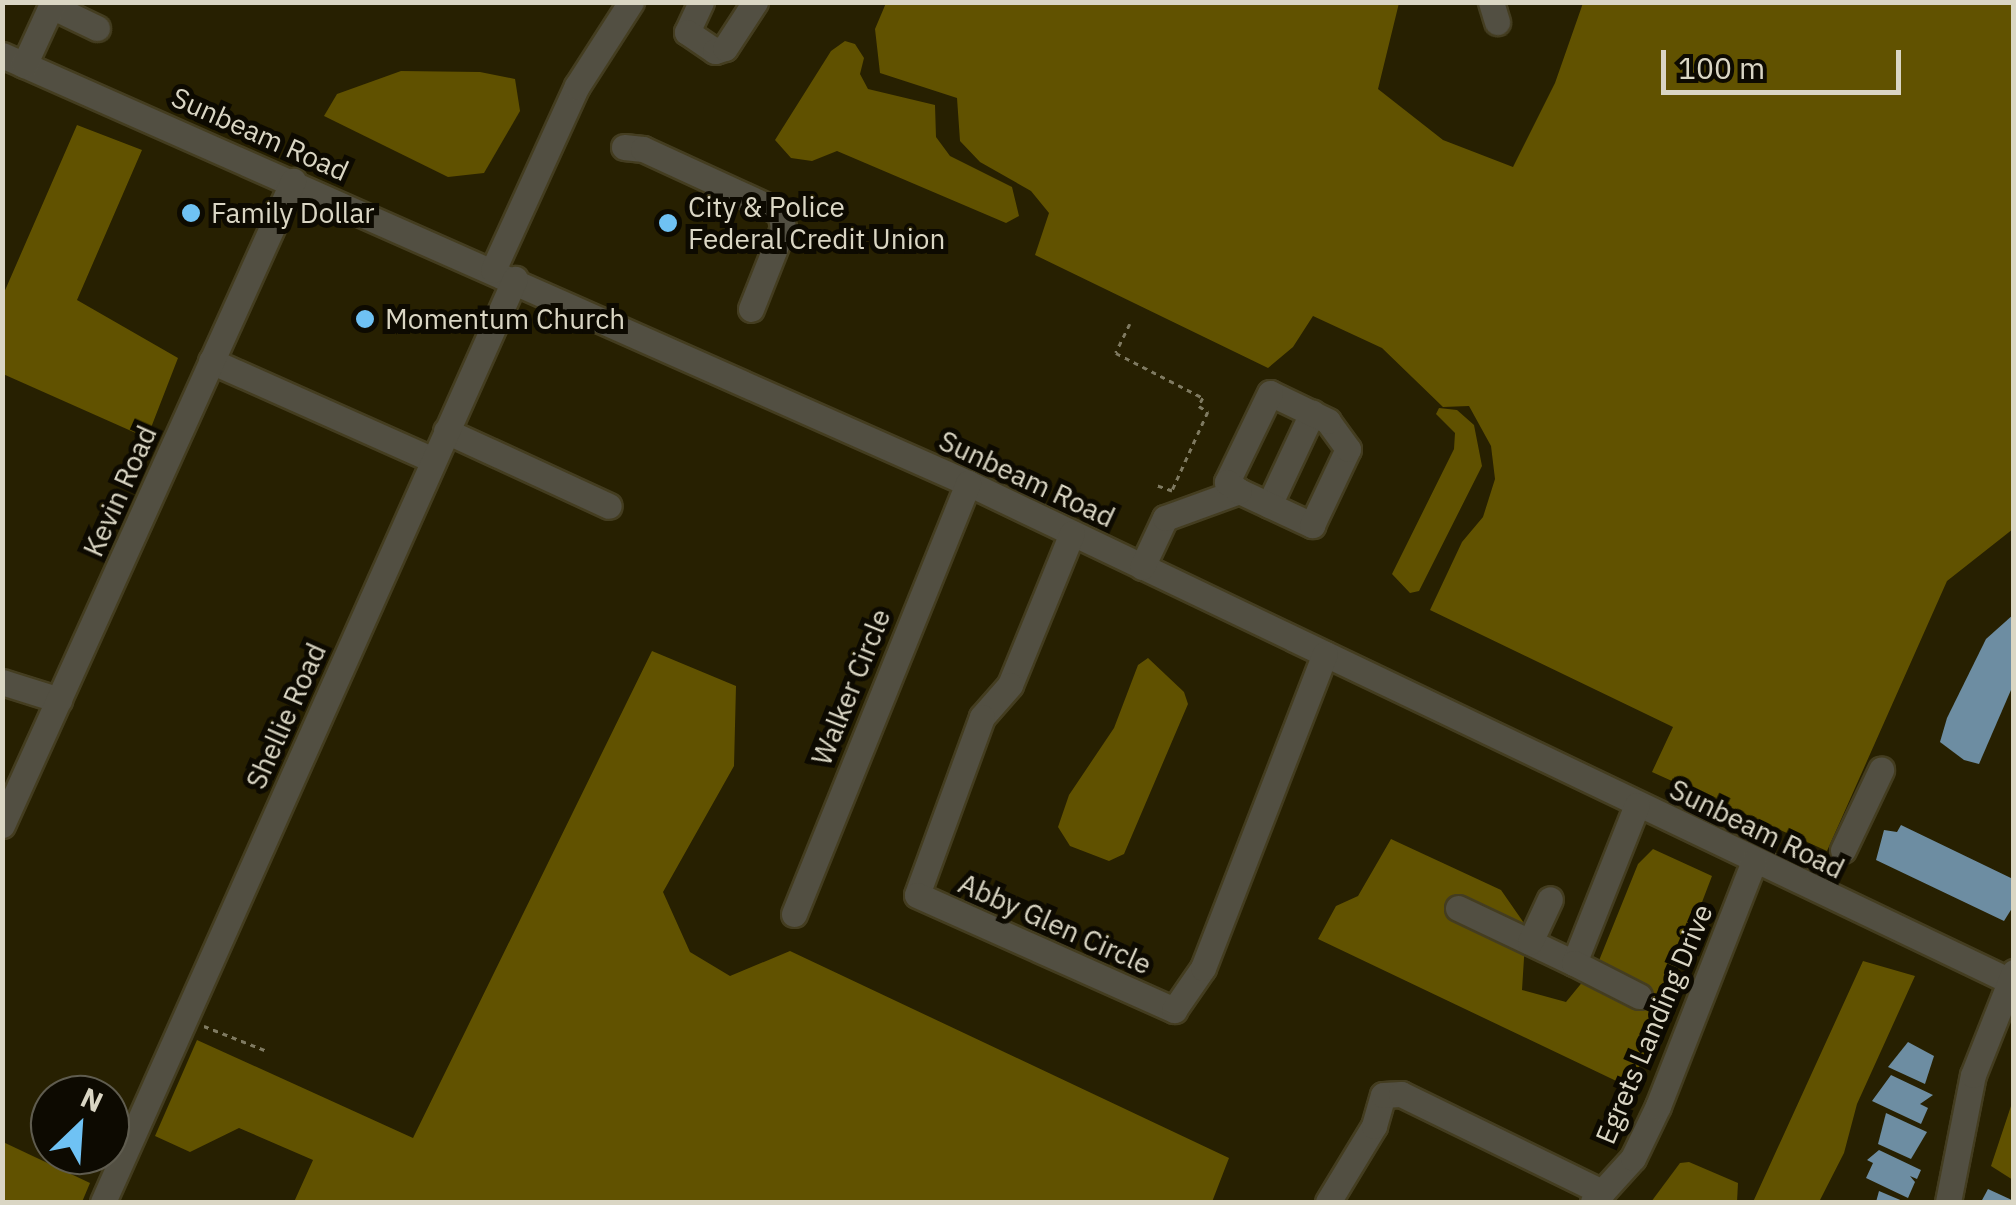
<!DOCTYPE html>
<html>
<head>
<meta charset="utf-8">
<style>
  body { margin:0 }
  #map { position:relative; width:2016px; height:1205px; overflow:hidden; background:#272001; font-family:"IBM Plex Sans",sans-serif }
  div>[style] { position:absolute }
  .forest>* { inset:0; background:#615200 }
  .water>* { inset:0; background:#605100 }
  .building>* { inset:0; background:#6d8da2 }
  .path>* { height:2.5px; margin-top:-1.25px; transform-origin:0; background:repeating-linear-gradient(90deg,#7f7a61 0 5px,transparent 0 10px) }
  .roads { filter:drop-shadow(2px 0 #443d20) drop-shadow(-2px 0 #443d20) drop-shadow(0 2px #443d20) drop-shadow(0 -2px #443d20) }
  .minor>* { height:25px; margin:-12.5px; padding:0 12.5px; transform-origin:12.5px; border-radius:12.5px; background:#524f42 }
  .dots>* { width:28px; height:28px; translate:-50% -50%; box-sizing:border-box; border:5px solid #0d0a01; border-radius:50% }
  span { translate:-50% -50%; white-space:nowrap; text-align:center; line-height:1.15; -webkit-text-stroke:10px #0d0a01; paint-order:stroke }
  .street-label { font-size:28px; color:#dad6c4 }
  .poi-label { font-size:28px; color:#dad6c4 }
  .left { translate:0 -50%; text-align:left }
  .frame { position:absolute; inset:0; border:5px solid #dad6c4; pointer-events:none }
  .north { position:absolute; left:30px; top:1075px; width:100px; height:100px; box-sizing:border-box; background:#0d0a01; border:2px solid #5f5c4f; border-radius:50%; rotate:25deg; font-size:28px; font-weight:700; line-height:40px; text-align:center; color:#dad6c4 }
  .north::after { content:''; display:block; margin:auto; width:35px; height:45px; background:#6fc2f4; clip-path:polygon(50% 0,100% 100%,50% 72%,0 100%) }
  .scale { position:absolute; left:1661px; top:50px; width:240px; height:45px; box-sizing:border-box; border:5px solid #dad6c4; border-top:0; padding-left:12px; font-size:30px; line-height:35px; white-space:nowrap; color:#dad6c4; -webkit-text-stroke:8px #0d0a01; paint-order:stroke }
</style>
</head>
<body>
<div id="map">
  <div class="forest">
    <i style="clip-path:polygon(886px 3px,1399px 3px,1378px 89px,1443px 140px,1513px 167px,1555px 83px,1583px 3px,2013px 3px,2013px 529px,1947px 581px,1827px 851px,1652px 772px,1673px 727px,1430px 610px,1462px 542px,1483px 517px,1495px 479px,1491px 446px,1469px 406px,1443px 407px,1382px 348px,1313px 316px,1293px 347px,1268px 368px,1035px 255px,1049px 213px,1031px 191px,980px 162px,960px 141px,957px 98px,880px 73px,875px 29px)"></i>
    <i style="clip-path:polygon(77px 125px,142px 150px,77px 300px,178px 358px,147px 438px,3px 374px,3px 295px)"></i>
    <i style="clip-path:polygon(652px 651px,736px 686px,734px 766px,663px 892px,690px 952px,730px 976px,790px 951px,1229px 1158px,1212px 1202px,294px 1202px,313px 1160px,239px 1128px,190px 1152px,155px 1136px,197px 1040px,413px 1138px)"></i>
    <i style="clip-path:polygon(1391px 839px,1501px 890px,1526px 926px,1522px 990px,1566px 1002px,1598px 963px,1638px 864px,1653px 849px,1712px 876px,1631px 1088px,1318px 939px,1336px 906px,1358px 896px)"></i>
    <i style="clip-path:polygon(1863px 961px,1915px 976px,1857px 1104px,1844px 1153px,1819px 1202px,1753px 1202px)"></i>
    <i style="clip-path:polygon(3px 1142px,90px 1183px,82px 1202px,3px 1202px)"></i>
  </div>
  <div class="water">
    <i style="clip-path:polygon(845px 41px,855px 44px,864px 58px,860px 74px,868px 89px,935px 105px,936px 137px,950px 156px,1012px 187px,1019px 216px,1006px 223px,837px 151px,812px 161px,791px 158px,775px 140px,831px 51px)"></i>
    <i style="clip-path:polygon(401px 71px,480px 72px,515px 79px,520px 111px,484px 173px,448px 177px,324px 116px,337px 94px)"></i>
    <i style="clip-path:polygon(1439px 408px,1457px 410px,1474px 425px,1482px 466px,1419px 591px,1410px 593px,1392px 574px,1454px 449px,1455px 433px,1436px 414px)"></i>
    <i style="clip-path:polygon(1148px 658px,1184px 692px,1188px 704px,1124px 854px,1109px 861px,1070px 846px,1058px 827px,1069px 795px,1114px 728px,1138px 665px)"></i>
    <i style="clip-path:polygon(2013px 1100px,2013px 1180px,1991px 1166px)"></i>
    <i style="clip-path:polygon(1689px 1162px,1738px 1183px,1737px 1202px,1651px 1202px,1680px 1163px)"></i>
  </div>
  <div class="building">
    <i style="clip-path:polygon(2014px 614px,2014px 683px,1979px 764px,1964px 760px,1940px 742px,1947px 718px,1986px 639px)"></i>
    <i style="clip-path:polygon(1901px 825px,2013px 879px,2014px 905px,2004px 921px,1876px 860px,1884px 830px,1897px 832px)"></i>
    <i style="clip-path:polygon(1908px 1042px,1934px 1056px,1925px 1084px,1888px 1067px)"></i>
    <i style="clip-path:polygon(1891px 1075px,1933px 1095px,1920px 1104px,1928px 1108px,1921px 1124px,1872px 1101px)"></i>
    <i style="clip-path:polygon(1886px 1113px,1927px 1132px,1911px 1159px,1878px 1144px)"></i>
    <i style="clip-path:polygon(1879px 1150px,1921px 1170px,1917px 1179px,1910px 1176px,1915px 1182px,1908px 1198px,1866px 1178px,1873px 1163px,1867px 1160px)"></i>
    <i style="clip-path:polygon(1988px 1189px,2014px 1201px,2014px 1202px,1981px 1202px)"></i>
    <i style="clip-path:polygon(1879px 1191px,1905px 1202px,1876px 1202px)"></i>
  </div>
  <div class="path">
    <i style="left:1130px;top:324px;width:32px;rotate:116deg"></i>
    <i style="left:1116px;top:353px;width:98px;rotate:27.3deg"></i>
    <i style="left:1203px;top:398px;width:9px;rotate:117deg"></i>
    <i style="left:1199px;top:406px;width:11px;rotate:34deg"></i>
    <i style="left:1208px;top:412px;width:87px;rotate:114.5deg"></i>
    <i style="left:1172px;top:491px;width:18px;rotate:-161deg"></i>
    <i style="left:204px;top:1026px;width:68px;rotate:21.6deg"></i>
  </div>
  <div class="roads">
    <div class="minor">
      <i style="left:701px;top:2px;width:33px;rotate:115deg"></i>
      <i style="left:687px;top:32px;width:34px;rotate:34deg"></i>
      <i style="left:715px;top:51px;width:10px;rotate:-17deg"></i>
      <i style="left:725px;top:48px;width:55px;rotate:-56.9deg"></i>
      <i style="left:1491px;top:2px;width:21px;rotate:73deg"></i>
      <i style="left:51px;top:6px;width:51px;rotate:25.6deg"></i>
      <i style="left:2px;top:55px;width:1057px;rotate:23.9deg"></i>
      <i style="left:968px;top:483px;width:1159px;rotate:25.55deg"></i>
      <i style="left:24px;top:65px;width:69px;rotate:-65.3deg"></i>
      <i style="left:624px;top:147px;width:19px;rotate:6deg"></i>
      <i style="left:643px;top:149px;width:151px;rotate:24.7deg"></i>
      <i style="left:780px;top:212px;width:16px;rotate:79deg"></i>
      <i style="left:783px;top:228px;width:87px;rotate:111.6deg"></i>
      <i style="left:493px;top:270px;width:202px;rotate:-65.5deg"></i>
      <i style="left:577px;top:86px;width:100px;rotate:-57.3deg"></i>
      <i style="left:211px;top:361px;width:243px;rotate:24deg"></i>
      <i style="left:446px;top:431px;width:179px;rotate:24.7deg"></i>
      <i style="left:1269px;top:505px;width:102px;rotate:-64.9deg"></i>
      <i style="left:1072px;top:533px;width:164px;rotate:112.2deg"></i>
      <i style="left:1010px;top:685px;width:43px;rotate:131.2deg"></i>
      <i style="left:982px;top:717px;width:189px;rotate:110.1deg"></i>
      <i style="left:917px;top:895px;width:282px;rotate:24.1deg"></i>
      <i style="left:1174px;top:1010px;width:51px;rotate:-55.4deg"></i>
      <i style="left:1203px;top:968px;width:337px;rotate:-68.8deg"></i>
      <i style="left:1142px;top:567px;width:54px;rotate:-64.9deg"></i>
      <i style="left:1165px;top:518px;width:79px;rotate:-20deg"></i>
      <i style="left:1239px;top:491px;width:81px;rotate:25deg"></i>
      <i style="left:1312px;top:525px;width:84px;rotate:-64.7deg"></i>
      <i style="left:1348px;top:449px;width:34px;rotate:-126deg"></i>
      <i style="left:1328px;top:421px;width:64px;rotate:-154.2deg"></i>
      <i style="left:1270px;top:393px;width:99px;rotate:115.8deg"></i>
      <i style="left:1227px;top:482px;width:15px;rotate:37deg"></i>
      <i style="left:2px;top:682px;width:60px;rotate:17.5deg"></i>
      <i style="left:2px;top:825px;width:707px;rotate:-65.68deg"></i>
      <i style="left:1843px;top:850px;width:89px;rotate:-64.6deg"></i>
      <i style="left:1458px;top:908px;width:128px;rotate:25.4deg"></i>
      <i style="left:1574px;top:963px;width:170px;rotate:-68.3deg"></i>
      <i style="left:794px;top:914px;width:465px;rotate:-68deg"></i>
      <i style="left:1530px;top:942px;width:47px;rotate:-65.1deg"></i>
      <i style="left:1574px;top:963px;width:73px;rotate:26.9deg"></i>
      <i style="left:103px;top:1202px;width:1011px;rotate:-65.95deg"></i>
      <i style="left:1328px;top:1202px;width:89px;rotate:-58.8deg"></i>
      <i style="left:1374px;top:1126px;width:32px;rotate:-74deg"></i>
      <i style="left:1383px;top:1095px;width:18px;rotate:-3deg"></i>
      <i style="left:1401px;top:1094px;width:224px;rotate:26deg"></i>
      <i style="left:1593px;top:1202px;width:59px;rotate:-47.7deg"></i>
      <i style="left:1633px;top:1158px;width:58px;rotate:-64.3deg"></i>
      <i style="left:1658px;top:1106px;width:263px;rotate:-68.6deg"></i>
      <i style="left:1948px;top:1202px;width:129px;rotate:-78.9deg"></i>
      <i style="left:1973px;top:1075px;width:111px;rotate:-68.3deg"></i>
    </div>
  </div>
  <div class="dots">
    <i style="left:191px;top:213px;background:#6fc2f4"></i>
    <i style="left:668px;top:223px;background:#6fc2f4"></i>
    <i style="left:365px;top:319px;background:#6fc2f4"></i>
  </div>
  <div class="street-label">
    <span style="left:260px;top:134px;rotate:24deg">Sunbeam Road</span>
    <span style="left:1027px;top:479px;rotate:25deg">Sunbeam Road</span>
    <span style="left:120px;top:491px;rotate:-66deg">Kevin Road</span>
    <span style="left:851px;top:687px;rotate:-68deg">Walker Circle</span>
    <span style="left:286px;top:716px;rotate:-66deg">Shellie Road</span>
    <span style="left:1757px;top:829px;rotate:26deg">Sunbeam Road</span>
    <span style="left:1055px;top:924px;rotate:24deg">Abby Glen Circle</span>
    <span style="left:1654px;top:1024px;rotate:-67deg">Egrets Landing Drive</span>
  </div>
  <div class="poi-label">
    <span class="left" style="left:688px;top:223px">City &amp; Police<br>Federal Credit Union</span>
    <span class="left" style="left:211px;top:213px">Family Dollar</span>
    <span class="left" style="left:385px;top:319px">Momentum Church</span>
  </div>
  <div class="frame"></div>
  <div class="north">N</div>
  <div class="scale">100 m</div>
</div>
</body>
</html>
